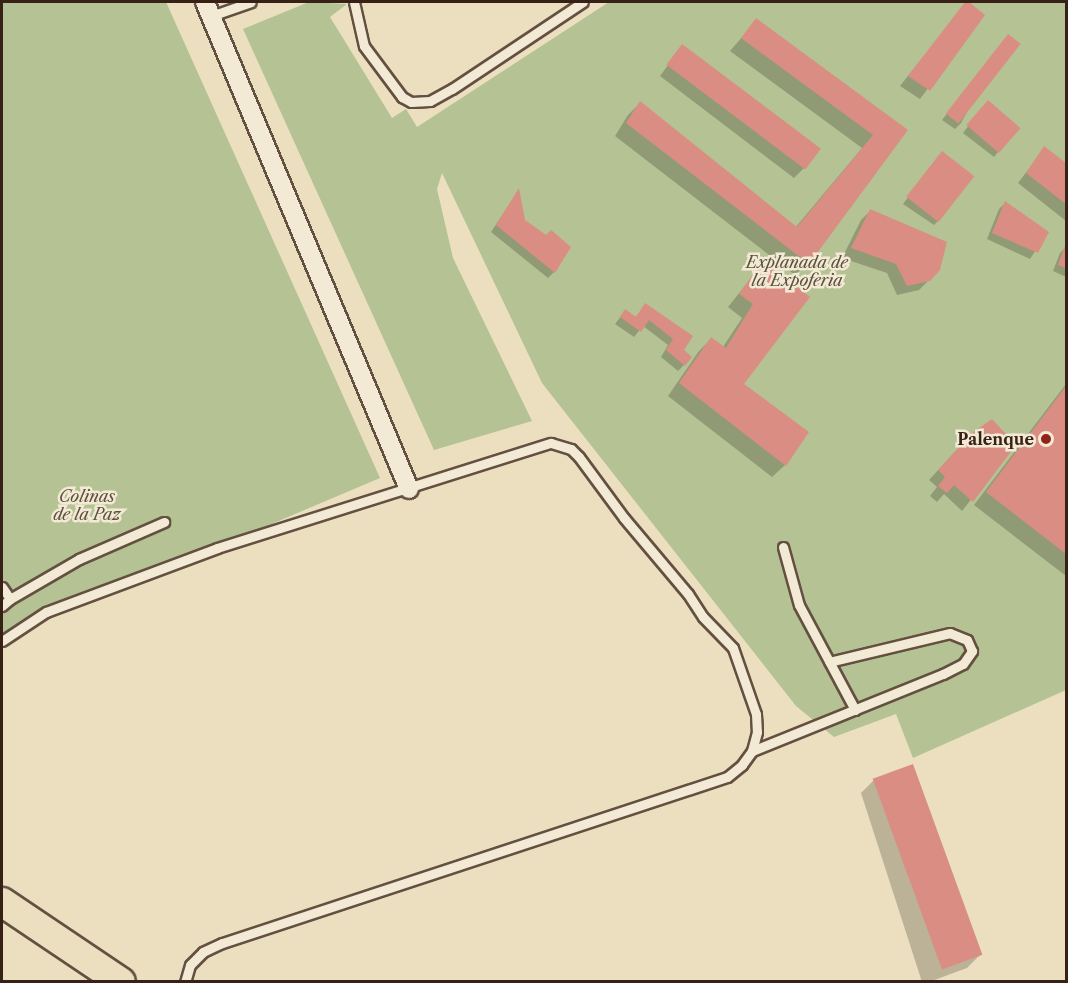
<!DOCTYPE html>
<html>
<head>
<meta charset="utf-8">
<style>
  body { margin:0 }
  #map { position:relative; width:1068px; height:983px; overflow:hidden; background:#ecdfbf; font-family:"Libre Caslon Text",serif }
  div>[style] { position:absolute }
  .green>* { inset:0; background:#b4c294 }
  .shadow>* { inset:0; background:#0003 }
  .building>* { inset:0; background:#da8e83; transform-origin:0 0 }
  .roads { filter:drop-shadow(2px 0 #645041) drop-shadow(-2px 0 #645041) drop-shadow(0 2px #645041) drop-shadow(0 -2px #645041) }
  .service>* { height:9px; margin:-4.5px; padding:0 4.5px; transform-origin:4.5px; border-radius:4.5px; background:#f3ead5 }
  .minor>* { height:18px; margin:-9px; padding:0 9px; transform-origin:9px; border-radius:9px; background:#f3ead5 }
  .primary>* { height:28px; margin:-14px; padding:0 14px; transform-origin:14px; border-radius:14px; background:#ecdfbf }
  .dots>* { width:16px; height:16px; translate:-50% -50%; box-sizing:border-box; border:3px solid #f3ead5; border-radius:50% }
  span { translate:-50% -50%; white-space:nowrap; text-align:center; line-height:1.15; -webkit-text-stroke:5px #f3ead5; paint-order:stroke }
  .park-label { font-size:16px; color:#5c513c; font-style:italic }
  .poi-label { font-size:16px; color:#372117; font-weight:700 }
  .right { translate:-100% -50%; text-align:right }
  .frame { position:absolute; inset:0; border:3px solid #372117; pointer-events:none }
</style>
</head>
<body>
<div id="map">
  <div class="green">
    <i style="clip-path:polygon(2px 2px,166px 2px,380px 478px,196px 556px,101px 592px,2px 643px)"></i>
    <i style="clip-path:polygon(309px 2px,347px 4px,330px 17px,392px 118px,406px 109px,417px 127px,609px 2px,1066px 2px,1066px 690px,913px 758px,896px 714px,834px 737px,796px 706px,542px 383px,442px 173px,437px 189px,453px 258px,532px 421px,434px 450px,243px 29px)"></i>
  </div>
  <div class="shadow">
    <i style="clip-path:polygon(967px 2px,983px 15px,920px 99px,900px 86px)"></i>
    <i style="clip-path:polygon(757px 20px,906px 130px,808px 263px,795px 275px,615px 136px,628px 115px,640px 103px,795px 228px,862px 148px,730px 51px)"></i>
    <i style="clip-path:polygon(1008px 36px,961px 123px,955px 129px,942px 120px)"></i>
    <i style="clip-path:polygon(682px 46px,804px 168px,794px 178px,660px 76px)"></i>
    <i style="clip-path:polygon(982px 108px,1018px 128px,994px 157px,963px 133px)"></i>
    <i style="clip-path:polygon(1045px 148px,1066px 165px,1066px 221px,1018px 183px)"></i>
    <i style="clip-path:polygon(942px 153px,940px 219px,934px 225px,903px 204px)"></i>
    <i style="clip-path:polygon(518px 191px,524px 220px,554px 272px,548px 278px,491px 232px)"></i>
    <i style="clip-path:polygon(1005px 203px,1047px 233px,1030px 259px,987px 239px,999px 209px)"></i>
    <i style="clip-path:polygon(870px 211px,929px 280px,919px 290px,897px 295px,887px 273px,842px 258px,861px 220px)"></i>
    <i style="clip-path:polygon(1066px 247px,1066px 277px,1053px 271px,1060px 253px)"></i>
    <i style="clip-path:polygon(763px 263px,741px 385px,785px 465px,772px 477px,668px 396px,699px 351px,711px 339px,723px 347px,742px 318px,728px 307px)"></i>
    <i style="clip-path:polygon(646px 304px,691px 337px,682px 351px,684px 365px,678px 371px,661px 357px,668px 345px,643px 326px,634px 337px,615px 324px,625px 311px,635px 318px)"></i>
    <i style="clip-path:polygon(1066px 384px,1066px 576px,974px 505px)"></i>
    <i style="clip-path:polygon(962px 444px,1014px 445px,962px 511px,944px 494px,937px 502px,930px 496px,937px 487px,929px 480px)"></i>
    <i style="clip-path:polygon(912px 766px,980px 955px,967px 968px,929px 982px,922px 982px,861px 793px,873px 781px)"></i>
  </div>
  <div class="building">
    <i style="clip-path:polygon(965px 2px,969px 2px,985px 15px,930px 91px,908px 76px)"></i>
    <i style="clip-path:polygon(756px 18px,908px 130px,809px 264px,626px 123px,640px 101px,797px 227px,873px 135px,741px 38px)"></i>
    <i style="left:1008px;top:34px;width:16px;height:101px;rotate:38deg"></i>
    <i style="left:682px;top:44px;width:174px;height:26px;rotate:37deg"></i>
    <i style="left:988px;top:100px;width:43px;height:33px;rotate:41deg"></i>
    <i style="clip-path:polygon(1044px 146px,1066px 163px,1066px 204px,1026px 173px)"></i>
    <i style="left:942px;top:151px;width:41px;height:58px;rotate:38deg"></i>
    <i style="clip-path:polygon(519px 188px,525px 220px,546px 235px,551px 230px,571px 247px,555px 273px,496px 225px)"></i>
    <i style="clip-path:polygon(1005px 201px,1049px 232px,1038px 253px,992px 233px)"></i>
    <i style="clip-path:polygon(870px 209px,947px 242px,940px 270px,930px 281px,907px 286px,896px 264px,851px 248px)"></i>
    <i style="clip-path:polygon(1066px 243px,1066px 268px,1058px 265px)"></i>
    <i style="clip-path:polygon(763px 261px,810px 297px,744px 384px,809px 432px,786px 466px,679px 383px,711px 337px,726px 348px,753px 304px,739px 294px)"></i>
    <i style="clip-path:polygon(645px 303px,693px 336px,684px 350px,692px 357px,685px 366px,666px 350px,673px 339px,649px 320px,641px 332px,620px 317px,625px 309px,636px 317px)"></i>
    <i style="clip-path:polygon(1066px 386px,1066px 554px,986px 492px)"></i>
    <i style="clip-path:polygon(992px 419px,1016px 445px,973px 502px,954px 485px,947px 493px,938px 486px,945px 477px,938px 470px,972px 433px)"></i>
    <i style="left:913px;top:764px;width:203px;height:43px;rotate:70deg"></i>
  </div>
  <div class="roads">
    <div class="service">
      <i style="left:354px;top:2px;width:45px;rotate:77.2deg"></i>
      <i style="left:364px;top:46px;width:64px;rotate:53.3deg"></i>
      <i style="left:402px;top:97px;width:10px;rotate:29deg"></i>
      <i style="left:411px;top:102px;width:19px;rotate:-3deg"></i>
      <i style="left:430px;top:101px;width:25px;rotate:-29deg"></i>
      <i style="left:452px;top:89px;width:157px;rotate:-33.6deg"></i>
      <i style="left:211px;top:16px;width:42px;rotate:-19.3deg"></i>
      <i style="left:783px;top:547px;width:60px;rotate:74.6deg"></i>
      <i style="left:799px;top:605px;width:119px;rotate:61.9deg"></i>
      <i style="left:2px;top:587px;width:14px;rotate:56deg"></i>
      <i style="left:10px;top:599px;width:11px;rotate:139deg"></i>
      <i style="left:10px;top:599px;width:80px;rotate:-30.1deg"></i>
      <i style="left:79px;top:559px;width:93px;rotate:-23.5deg"></i>
      <i style="left:2px;top:641px;width:53px;rotate:-33.4deg"></i>
      <i style="left:46px;top:612px;width:183px;rotate:-20.5deg"></i>
      <i style="left:217px;top:548px;width:350px;rotate:-17.5deg"></i>
      <i style="left:551px;top:443px;width:21px;rotate:17deg"></i>
      <i style="left:571px;top:449px;width:11px;rotate:45deg"></i>
      <i style="left:579px;top:457px;width:76px;rotate:53.6deg"></i>
      <i style="left:624px;top:518px;width:99px;rotate:49.9deg"></i>
      <i style="left:688px;top:594px;width:27px;rotate:57deg"></i>
      <i style="left:703px;top:617px;width:43px;rotate:45.9deg"></i>
      <i style="left:733px;top:648px;width:70px;rotate:70.8deg"></i>
      <i style="left:756px;top:714px;width:18px;rotate:87deg"></i>
      <i style="left:757px;top:732px;width:20px;rotate:105deg"></i>
      <i style="left:752px;top:751px;width:17px;rotate:126deg"></i>
      <i style="left:742px;top:765px;width:19px;rotate:141deg"></i>
      <i style="left:727px;top:777px;width:532px;rotate:161.8deg"></i>
      <i style="left:222px;top:943px;width:21px;rotate:155deg"></i>
      <i style="left:203px;top:952px;width:18px;rotate:135deg"></i>
      <i style="left:190px;top:965px;width:18px;rotate:106deg"></i>
      <i style="left:752px;top:751px;width:206px;rotate:-22deg"></i>
      <i style="left:943px;top:674px;width:22px;rotate:-27deg"></i>
      <i style="left:963px;top:664px;width:16px;rotate:-55deg"></i>
      <i style="left:972px;top:651px;width:12px;rotate:-114deg"></i>
      <i style="left:967px;top:640px;width:18px;rotate:-158deg"></i>
      <i style="left:950px;top:633px;width:124px;rotate:166.5deg"></i>
    </div>
    <div class="minor">
      <i style="left:205px;top:2px;width:528px;rotate:67.27deg"></i>
    </div>
    <div class="primary">
      <i style="left:2px;top:902px;width:143px;rotate:33.9deg"></i>
    </div>
  </div>
  <div class="dots">
    <i style="left:1046px;top:439px;background:#8f2418"></i>
  </div>
  <div class="park-label">
    <span style="left:797px;top:271px">Explanada de<br>la Expoferia</span>
    <span style="left:87px;top:505px">Colinas<br>de la Paz</span>
  </div>
  <div class="poi-label">
    <span class="right" style="left:1034px;top:439px">Palenque</span>
  </div>
  <div class="frame"></div>
</div>
</body>
</html>
